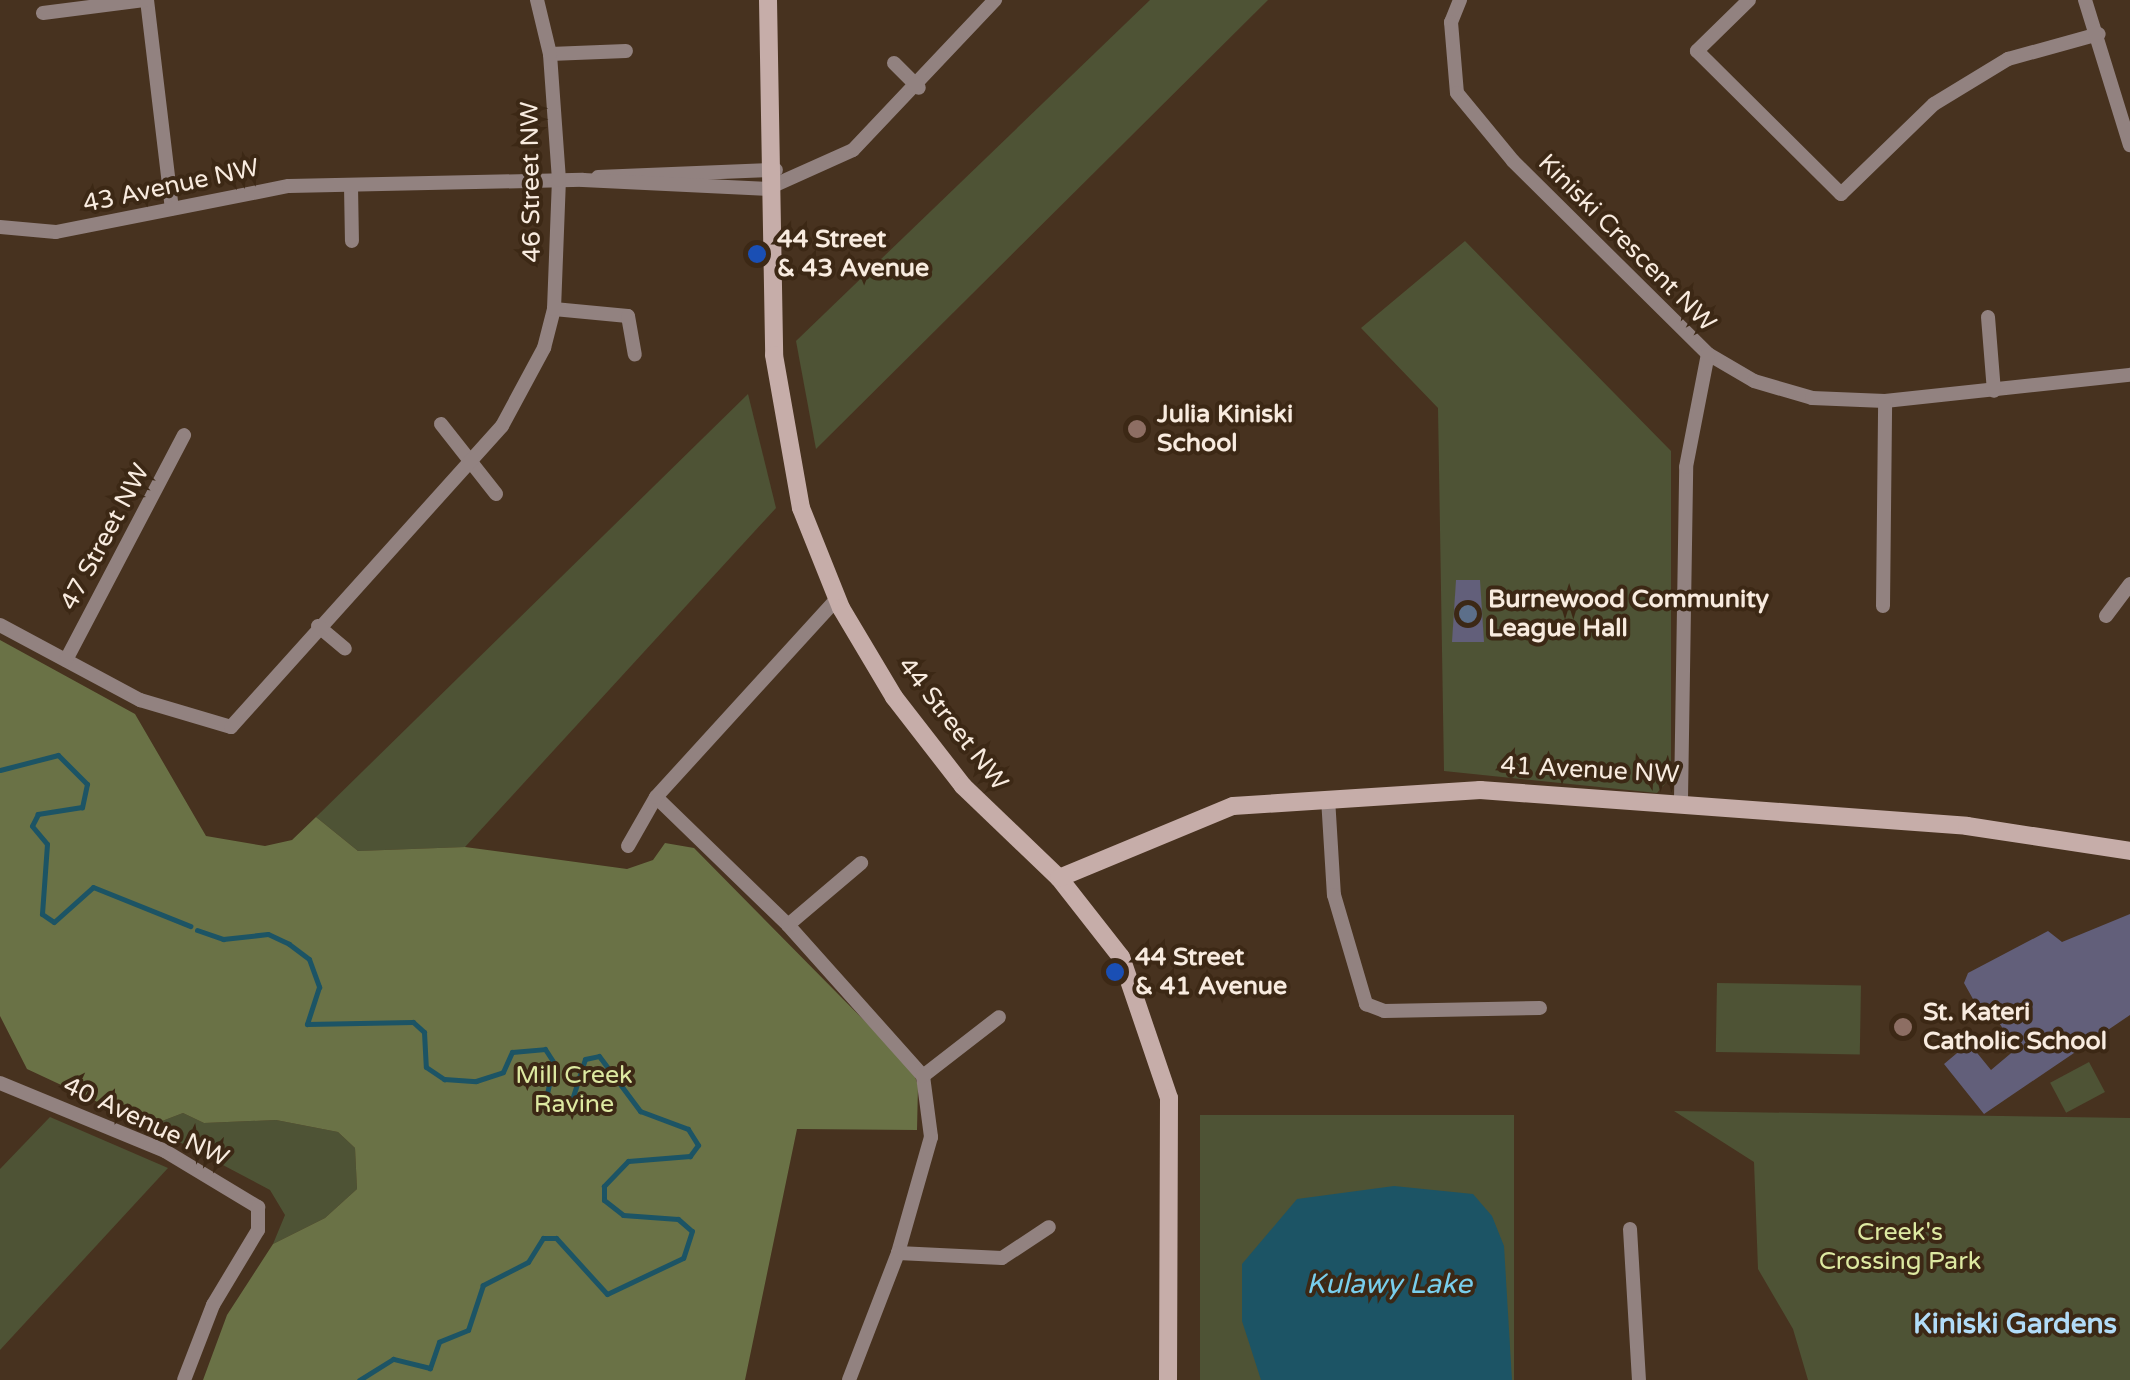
<!DOCTYPE html>
<html>
<head>
<meta charset="utf-8">
<style>
  body { margin:0 }
  #map { position:relative; width:2130px; height:1380px; overflow:hidden; background:#47321f; font-family:"Varela Round",sans-serif }
  div>[style] { position:absolute }
  .green>* { inset:0; background:#4e5335; transform-origin:0 0 }
  .forest>* { inset:0; background:#6a7246 }
  .water>* { inset:0; background:#1c5465 }
  .stream>* { height:5px; margin:-2.5px; padding:0 2.5px; transform-origin:2.5px; border-radius:2.5px; background:#1c5465 }
  .building>* { inset:0; background:#625f7a }
  .street>* { height:14px; margin:-7px; padding:0 7px; transform-origin:7px; border-radius:7px; background:#928280 }
  .secondary>* { height:18px; margin:-9px; padding:0 9px; transform-origin:9px; border-radius:9px; background:#c6ada9 }
  .dots>* { width:28px; height:28px; translate:-50% -50%; box-sizing:border-box; border:5px solid #3c2815; border-radius:50% }
  span { translate:-50% -50%; white-space:nowrap; text-align:center; line-height:1.15; -webkit-text-stroke:8px #3c2815; paint-order:stroke }
  .street-label { font-size:25px; color:#f8ebdf }
  .poi-label { font-size:25px; color:#f8ebdf; font-weight:700 }
  .left { translate:0 -50%; text-align:left }
  .park-label { font-size:25px; color:#dde9a1 }
  .water-label { font-size:28px; color:#78ceec; font-style:italic }
  .neighbourhood-label { font-size:28px; color:#b1dcf8; font-weight:700 }
</style>
</head>
<body>
<div id="map">
  <div class="green">
    <i style="clip-path:polygon(1150px 0,1268px 0,816px 449px,796px 341px)"></i>
    <i style="clip-path:polygon(1465px 241px,1671px 451px,1671px 777px,1657px 793px,1444px 771px,1438px 408px,1361px 328px)"></i>
    <i style="clip-path:polygon(748px 394px,776px 508px,465px 847px,358px 851px,316px 817px)"></i>
    <i style="left:1717px;top:983px;width:144px;height:69px;rotate:1deg"></i>
    <i style="left:2089px;top:1062px;width:34px;height:44px;rotate:62deg"></i>
    <i style="clip-path:polygon(1674px 1111px,2130px 1118px,2130px 1380px,1808px 1380px,1793px 1329px,1758px 1269px,1754px 1162px)"></i>
    <i style="clip-path:polygon(183px 1113px,204px 1123px,276px 1120px,338px 1132px,355px 1148px,357px 1189px,325px 1218px,273px 1244px,285px 1215px,270px 1190px,149px 1126px)"></i>
    <i style="left:1200px;top:1115px;width:314px;height:265px"></i>
    <i style="clip-path:polygon(50px 1117px,168px 1168px,0 1350px,0 1169px)"></i>
  </div>
  <div class="forest">
    <i style="clip-path:polygon(0 640px,135px 714px,206px 836px,265px 846px,292px 840px,316px 817px,358px 851px,465px 847px,627px 869px,653px 860px,665px 843px,694px 848px,913px 1070px,918px 1086px,917px 1130px,797px 1129px,745px 1380px,203px 1380px,227px 1315px,273px 1244px,325px 1218px,357px 1189px,355px 1148px,338px 1132px,276px 1120px,204px 1123px,183px 1113px,149px 1126px,27px 1069px,0 1016px)"></i>
  </div>
  <div class="water">
    <i style="clip-path:polygon(1394px 1186px,1473px 1194px,1492px 1216px,1504px 1246px,1512px 1380px,1261px 1380px,1242px 1321px,1242px 1264px,1297px 1199px)"></i>
  </div>
  <div class="stream">
    <i style="left:0;top:770px;width:60px;rotate:-14.5deg"></i>
    <i style="left:58px;top:755px;width:41px;rotate:45deg"></i>
    <i style="left:87px;top:784px;width:24px;rotate:102deg"></i>
    <i style="left:82px;top:807px;width:45px;rotate:171deg"></i>
    <i style="left:38px;top:814px;width:13px;rotate:117deg"></i>
    <i style="left:32px;top:826px;width:23px;rotate:50deg"></i>
    <i style="left:47px;top:844px;width:70px;rotate:94.1deg"></i>
    <i style="left:42px;top:914px;width:14px;rotate:34deg"></i>
    <i style="left:54px;top:922px;width:52px;rotate:-41.9deg"></i>
    <i style="left:93px;top:887px;width:105px;rotate:21.9deg"></i>
    <i style="left:197px;top:930px;width:28px;rotate:19deg"></i>
    <i style="left:223px;top:939px;width:45px;rotate:-6.3deg"></i>
    <i style="left:268px;top:934px;width:23px;rotate:25deg"></i>
    <i style="left:289px;top:944px;width:25px;rotate:37deg"></i>
    <i style="left:309px;top:959px;width:30px;rotate:70deg"></i>
    <i style="left:319px;top:987px;width:39px;rotate:108deg"></i>
    <i style="left:307px;top:1024px;width:106px;rotate:-1.1deg"></i>
    <i style="left:413px;top:1022px;width:15px;rotate:42deg"></i>
    <i style="left:424px;top:1032px;width:35px;rotate:87deg"></i>
    <i style="left:426px;top:1067px;width:22px;rotate:34deg"></i>
    <i style="left:444px;top:1079px;width:32px;rotate:4deg"></i>
    <i style="left:476px;top:1081px;width:28px;rotate:-18deg"></i>
    <i style="left:503px;top:1072px;width:22px;rotate:-66deg"></i>
    <i style="left:512px;top:1052px;width:33px;rotate:-5deg"></i>
    <i style="left:545px;top:1049px;width:17px;rotate:57deg"></i>
    <i style="left:554px;top:1063px;width:37px;rotate:103deg"></i>
    <i style="left:546px;top:1099px;width:12px;rotate:59deg"></i>
    <i style="left:552px;top:1109px;width:17px"></i>
    <i style="left:569px;top:1109px;width:52px;rotate:-72.3deg"></i>
    <i style="left:585px;top:1059px;width:14px;rotate:-12deg"></i>
    <i style="left:599px;top:1056px;width:69px;rotate:53.3deg"></i>
    <i style="left:640px;top:1111px;width:51px;rotate:20.6deg"></i>
    <i style="left:688px;top:1129px;width:19px;rotate:58deg"></i>
    <i style="left:698px;top:1145px;width:14px;rotate:126deg"></i>
    <i style="left:690px;top:1156px;width:62px;rotate:175.4deg"></i>
    <i style="left:628px;top:1161px;width:35px;rotate:134deg"></i>
    <i style="left:604px;top:1186px;width:14px;rotate:90deg"></i>
    <i style="left:604px;top:1200px;width:24px;rotate:38deg"></i>
    <i style="left:623px;top:1215px;width:55px;rotate:4.2deg"></i>
    <i style="left:678px;top:1219px;width:18px;rotate:41deg"></i>
    <i style="left:692px;top:1231px;width:28px;rotate:108deg"></i>
    <i style="left:683px;top:1258px;width:84px;rotate:154.7deg"></i>
    <i style="left:607px;top:1294px;width:76px;rotate:-132.3deg"></i>
    <i style="left:556px;top:1238px;width:13px;rotate:180deg"></i>
    <i style="left:543px;top:1238px;width:28px;rotate:122deg"></i>
    <i style="left:528px;top:1262px;width:51px;rotate:152.9deg"></i>
    <i style="left:483px;top:1285px;width:47px;rotate:108.4deg"></i>
    <i style="left:468px;top:1330px;width:31px;rotate:158deg"></i>
    <i style="left:439px;top:1342px;width:28px;rotate:109deg"></i>
    <i style="left:430px;top:1368px;width:38px;rotate:-166deg"></i>
    <i style="left:393px;top:1359px;width:40px;rotate:148deg"></i>
  </div>
  <div class="building">
    <i style="clip-path:polygon(1456px 580px,1480px 580px,1484px 642px,1452px 642px)"></i>
    <i style="clip-path:polygon(2130px 914px,2130px 1015px,1984px 1114px,1944px 1064px,1969px 1043px,1991px 1070px,2016px 1049px,1996px 1018px,1988px 1023px,1978px 1008px,1964px 983px,1968px 973px,2048px 931px,2062px 942px)"></i>
  </div>
  <div class="street">
    <i style="left:147px;top:0;width:210px;rotate:83.2deg"></i>
    <i style="left:1460px;top:0;width:24px;rotate:112deg"></i>
    <i style="left:1451px;top:22px;width:71px;rotate:85.2deg"></i>
    <i style="left:1457px;top:93px;width:88px;rotate:50.5deg"></i>
    <i style="left:1513px;top:161px;width:274px;rotate:44.7deg"></i>
    <i style="left:1708px;top:354px;width:53px;rotate:30.4deg"></i>
    <i style="left:1754px;top:381px;width:60px;rotate:16.3deg"></i>
    <i style="left:1812px;top:398px;width:73px;rotate:2.4deg"></i>
    <i style="left:1885px;top:401px;width:246px;rotate:-6.1deg"></i>
    <i style="left:1749px;top:0;width:73px;rotate:135.6deg"></i>
    <i style="left:1697px;top:51px;width:203px;rotate:44.8deg"></i>
    <i style="left:1841px;top:194px;width:129px;rotate:-44.1deg"></i>
    <i style="left:1934px;top:104px;width:87px;rotate:-31.3deg"></i>
    <i style="left:2008px;top:59px;width:94px;rotate:-15.4deg"></i>
    <i style="left:2085px;top:0;width:152px;rotate:72.8deg"></i>
    <i style="left:43px;top:13px;width:102px;rotate:-7.3deg"></i>
    <i style="left:550px;top:54px;width:76px;rotate:-2.3deg"></i>
    <i style="left:894px;top:63px;width:35px;rotate:45deg"></i>
    <i style="left:598px;top:177px;width:178px;rotate:-2.3deg"></i>
    <i style="left:351px;top:186px;width:55px;rotate:89deg"></i>
    <i style="left:0;top:227px;width:56px;rotate:5.1deg"></i>
    <i style="left:56px;top:232px;width:237px;rotate:-11.2deg"></i>
    <i style="left:289px;top:186px;width:294px;rotate:-1.2deg"></i>
    <i style="left:583px;top:180px;width:183px;rotate:2.8deg"></i>
    <i style="left:766px;top:189px;width:95px;rotate:-24.1deg"></i>
    <i style="left:853px;top:150px;width:207px;rotate:-46.6deg"></i>
    <i style="left:554px;top:309px;width:74px;rotate:5.4deg"></i>
    <i style="left:628px;top:316px;width:39px;rotate:80deg"></i>
    <i style="left:1988px;top:317px;width:74px;rotate:85.4deg"></i>
    <i style="left:441px;top:424px;width:89px;rotate:51.8deg"></i>
    <i style="left:1883px;top:606px;width:205px;rotate:-89.4deg"></i>
    <i style="left:2106px;top:616px;width:40px;rotate:-53deg"></i>
    <i style="left:0;top:625px;width:159px;rotate:28.2deg"></i>
    <i style="left:140px;top:700px;width:95px;rotate:16.5deg"></i>
    <i style="left:231px;top:727px;width:405px;rotate:-48deg"></i>
    <i style="left:502px;top:426px;width:89px;rotate:-61.7deg"></i>
    <i style="left:544px;top:348px;width:40px;rotate:-75.6deg"></i>
    <i style="left:554px;top:309px;width:129px;rotate:-87.8deg"></i>
    <i style="left:559px;top:180px;width:126px;rotate:-94.1deg"></i>
    <i style="left:550px;top:54px;width:56px;rotate:-103.5deg"></i>
    <i style="left:318px;top:626px;width:35px;rotate:40deg"></i>
    <i style="left:66px;top:660px;width:254px;rotate:-62.3deg"></i>
    <i style="left:656px;top:797px;width:184px;rotate:44.1deg"></i>
    <i style="left:788px;top:925px;width:203px;rotate:48.2deg"></i>
    <i style="left:923px;top:1076px;width:62px;rotate:82.5deg"></i>
    <i style="left:931px;top:1137px;width:121px;rotate:105.9deg"></i>
    <i style="left:898px;top:1253px;width:136px;rotate:111.1deg"></i>
    <i style="left:1328px;top:798px;width:97px;rotate:86.5deg"></i>
    <i style="left:1334px;top:895px;width:114px;rotate:73.6deg"></i>
    <i style="left:1366px;top:1004px;width:19px;rotate:21deg"></i>
    <i style="left:1384px;top:1011px;width:156px;rotate:-1.1deg"></i>
    <i style="left:1681px;top:799px;width:332px;rotate:-89.1deg"></i>
    <i style="left:1686px;top:467px;width:115px;rotate:-79deg"></i>
    <i style="left:628px;top:846px;width:56px;rotate:-60.3deg"></i>
    <i style="left:656px;top:797px;width:268px;rotate:-47.6deg"></i>
    <i style="left:788px;top:925px;width:96px;rotate:-40.3deg"></i>
    <i style="left:923px;top:1076px;width:96px;rotate:-37.8deg"></i>
    <i style="left:0;top:1083px;width:178px;rotate:22.4deg"></i>
    <i style="left:165px;top:1151px;width:109px;rotate:31.1deg"></i>
    <i style="left:258px;top:1207px;width:23px;rotate:90deg"></i>
    <i style="left:258px;top:1230px;width:87px;rotate:121deg"></i>
    <i style="left:213px;top:1305px;width:80px;rotate:111.1deg"></i>
    <i style="left:1630px;top:1229px;width:151px;rotate:86.6deg"></i>
    <i style="left:898px;top:1253px;width:104px;rotate:2.8deg"></i>
    <i style="left:1002px;top:1258px;width:56px;rotate:-33.4deg"></i>
  </div>
  <div class="secondary">
    <i style="left:768px;top:0;width:355px;rotate:89deg"></i>
    <i style="left:774px;top:355px;width:155px;rotate:80deg"></i>
    <i style="left:801px;top:508px;width:108px;rotate:68.2deg"></i>
    <i style="left:841px;top:608px;width:104px;rotate:59.2deg"></i>
    <i style="left:894px;top:697px;width:113px;rotate:52.2deg"></i>
    <i style="left:963px;top:786px;width:133px;rotate:43.8deg"></i>
    <i style="left:1059px;top:878px;width:100px;rotate:51.9deg"></i>
    <i style="left:1121px;top:957px;width:149px;rotate:71.2deg"></i>
    <i style="left:1169px;top:1098px;width:282px;rotate:90.2deg"></i>
    <i style="left:1059px;top:878px;width:188px;rotate:-22.5deg"></i>
    <i style="left:1233px;top:806px;width:248px;rotate:-3.7deg"></i>
    <i style="left:1480px;top:790px;width:488px;rotate:4.2deg"></i>
    <i style="left:1967px;top:826px;width:165px;rotate:8.7deg"></i>
  </div>
  <div class="dots">
    <i style="left:757px;top:254px;background:#1a4fb4"></i>
    <i style="left:1137px;top:429px;background:#8d6e63"></i>
    <i style="left:1468px;top:614px;background:#5c6f8a"></i>
    <i style="left:1115px;top:972px;background:#1a4fb4"></i>
    <i style="left:1903px;top:1027px;background:#8d6e63"></i>
  </div>
  <div class="street-label">
    <span style="left:531px;top:182px;rotate:-91deg">46 Street NW</span>
    <span style="left:171px;top:186px;rotate:-12deg">43 Avenue NW</span>
    <span style="left:1627px;top:243px;rotate:45deg">Kiniski Crescent NW</span>
    <span style="left:105px;top:537px;rotate:-62deg">47 Street NW</span>
    <span style="left:953px;top:724px;rotate:52deg">44 Street NW</span>
    <span style="left:1590px;top:770px;rotate:3deg">41 Avenue NW</span>
    <span style="left:146px;top:1122px;rotate:25deg">40 Avenue NW</span>
  </div>
  <div class="poi-label">
    <span class="left" style="left:777px;top:254px">44 Street<br>&amp; 43 Avenue</span>
    <span class="left" style="left:1157px;top:429px">Julia Kiniski<br>School</span>
    <span class="left" style="left:1488px;top:614px">Burnewood Community<br>League Hall</span>
    <span class="left" style="left:1135px;top:972px">44 Street<br>&amp; 41 Avenue</span>
    <span class="left" style="left:1923px;top:1027px">St. Kateri<br>Catholic School</span>
  </div>
  <div class="park-label">
    <span style="left:574px;top:1090px">Mill Creek<br>Ravine</span>
    <span style="left:1900px;top:1247px">Creek's<br>Crossing Park</span>
  </div>
  <div class="water-label">
    <span style="left:1389px;top:1284px">Kulawy Lake</span>
  </div>
  <div class="neighbourhood-label">
    <span style="left:2015px;top:1324px">Kiniski Gardens</span>
  </div>
</div>
</body>
</html>
